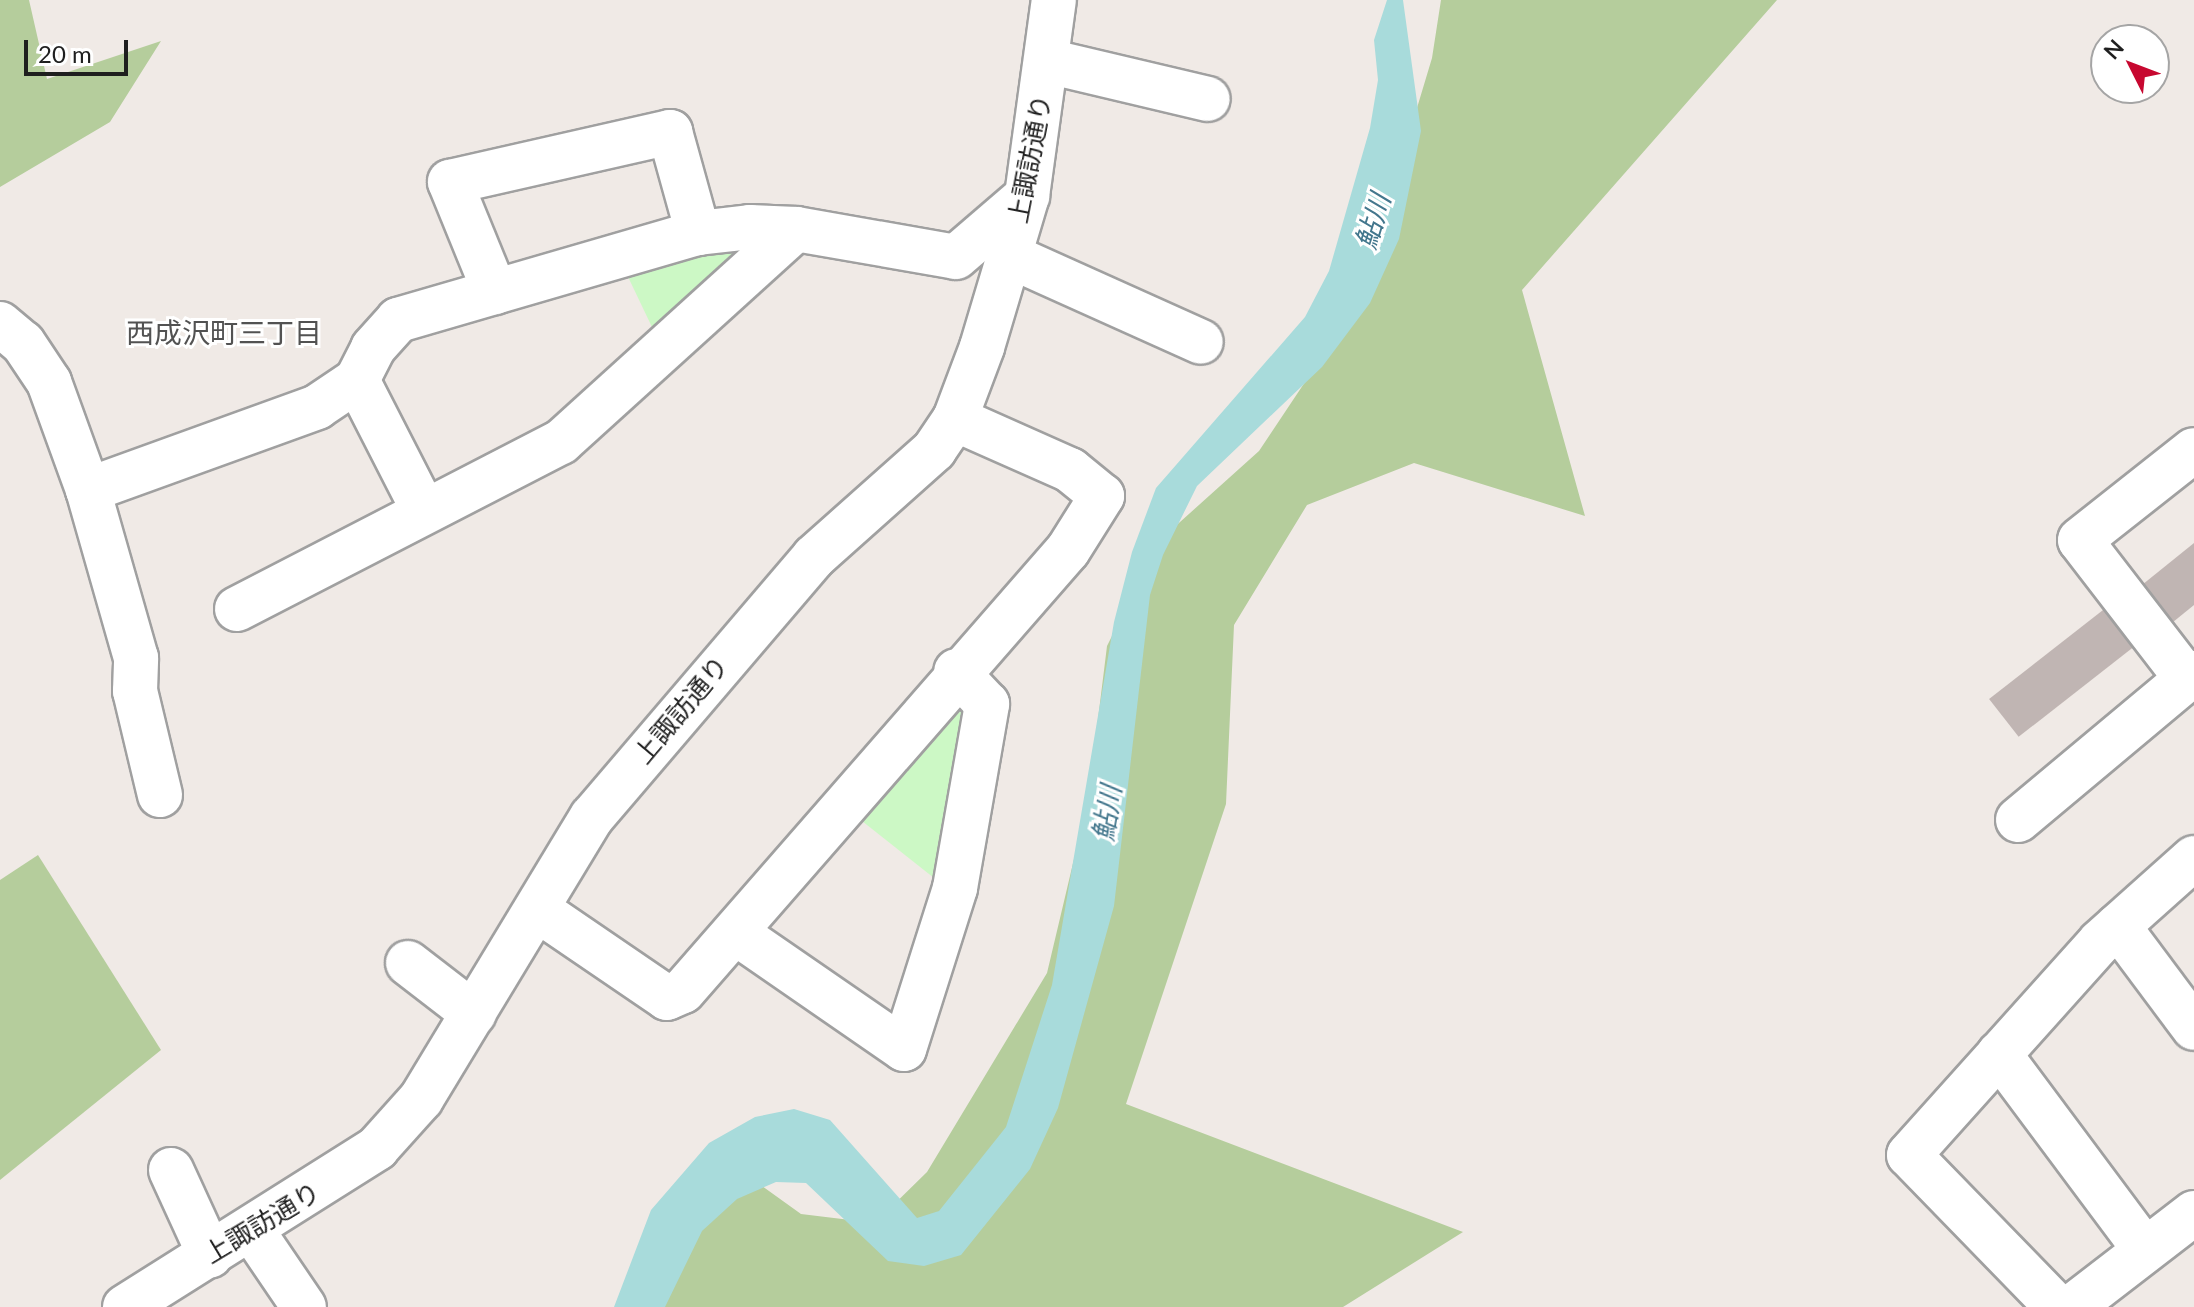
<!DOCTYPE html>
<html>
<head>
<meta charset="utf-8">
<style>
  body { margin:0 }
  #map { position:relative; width:2194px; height:1307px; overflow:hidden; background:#f0eae6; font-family:Lato,"Noto Sans JP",sans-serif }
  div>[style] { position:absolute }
  .forest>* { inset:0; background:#b5cd9c }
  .park>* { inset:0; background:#ccf8c5 }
  .water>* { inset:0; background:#a8dbdb }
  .building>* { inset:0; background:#c0b5b3; transform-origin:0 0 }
  .roads { filter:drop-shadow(2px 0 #a0a0a0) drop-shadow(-2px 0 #a0a0a0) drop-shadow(0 2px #a0a0a0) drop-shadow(0 -2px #a0a0a0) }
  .minor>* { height:44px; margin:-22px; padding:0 22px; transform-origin:22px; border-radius:22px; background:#fff }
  span { translate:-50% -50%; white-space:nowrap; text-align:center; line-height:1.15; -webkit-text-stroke:6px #fff; paint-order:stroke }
  .street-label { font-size:26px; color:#1f1f1f }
  .water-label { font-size:28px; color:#43778d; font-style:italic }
  .neighbourhood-label { font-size:28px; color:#525252 }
  .north { position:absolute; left:2090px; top:24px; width:80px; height:80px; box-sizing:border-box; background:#fff; border:2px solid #a5a5a5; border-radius:50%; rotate:312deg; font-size:22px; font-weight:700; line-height:32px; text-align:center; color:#1f1f1f }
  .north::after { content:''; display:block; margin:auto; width:28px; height:36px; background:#c70830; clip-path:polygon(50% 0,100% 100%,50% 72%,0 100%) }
  .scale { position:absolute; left:24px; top:40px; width:104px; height:36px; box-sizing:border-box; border:4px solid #1f1f1f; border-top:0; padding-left:10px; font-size:24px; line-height:28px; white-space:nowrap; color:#1f1f1f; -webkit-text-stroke:6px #fff; paint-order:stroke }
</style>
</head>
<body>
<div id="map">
  <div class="forest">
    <i style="clip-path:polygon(0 0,29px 0,47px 79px,161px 41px,110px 122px,0 187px)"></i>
    <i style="clip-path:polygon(1441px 0,1777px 0,1522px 290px,1585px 516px,1414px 463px,1307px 505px,1234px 625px,1226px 804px,1126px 1104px,1463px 1232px,1343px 1307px,637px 1307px,741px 1171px,801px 1214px,875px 1223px,927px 1172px,1047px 973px,1088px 800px,1107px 646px,1160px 540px,1259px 451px,1359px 301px,1432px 58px)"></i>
    <i style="clip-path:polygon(38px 855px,161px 1050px,0 1180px,0 880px)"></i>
  </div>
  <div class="park">
    <i style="clip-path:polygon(796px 229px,661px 346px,620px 260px)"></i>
    <i style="clip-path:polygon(956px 671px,987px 704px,953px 893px,843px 806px)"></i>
  </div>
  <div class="water">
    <i style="clip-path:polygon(1387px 0,1403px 0,1421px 131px,1399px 239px,1370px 303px,1322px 367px,1197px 486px,1163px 555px,1150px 595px,1114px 906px,1058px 1108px,1030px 1169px,961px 1255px,924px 1266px,888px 1261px,806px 1183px,776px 1182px,737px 1199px,702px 1231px,665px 1307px,614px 1307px,651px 1210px,709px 1143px,755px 1117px,794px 1109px,830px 1120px,917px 1218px,939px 1211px,1006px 1127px,1052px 985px,1114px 622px,1132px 552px,1156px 488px,1305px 317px,1329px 271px,1370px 128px,1378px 80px,1374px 40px)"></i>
  </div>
  <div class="building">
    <i style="clip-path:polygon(2194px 543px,2194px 605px,2162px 631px,2132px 593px)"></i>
    <i style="left:2112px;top:603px;width:48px;height:156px;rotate:52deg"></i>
  </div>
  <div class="roads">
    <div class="minor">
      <i style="left:1047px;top:61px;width:165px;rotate:13.3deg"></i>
      <i style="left:1010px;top:256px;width:209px;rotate:24.2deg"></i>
      <i style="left:495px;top:292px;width:119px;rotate:-112.2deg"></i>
      <i style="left:450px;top:182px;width:226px;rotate:-12.8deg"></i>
      <i style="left:670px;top:132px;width:105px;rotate:74.5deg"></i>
      <i style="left:0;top:324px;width:30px;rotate:40deg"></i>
      <i style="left:23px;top:343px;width:47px;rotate:56.3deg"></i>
      <i style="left:49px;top:382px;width:115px;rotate:70.1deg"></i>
      <i style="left:357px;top:380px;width:147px;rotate:62.9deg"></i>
      <i style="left:237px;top:609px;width:365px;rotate:-27.3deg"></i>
      <i style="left:561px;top:442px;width:317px;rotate:-42.2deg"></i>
      <i style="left:2187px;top:679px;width:175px;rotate:-127.6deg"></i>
      <i style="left:2080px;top:540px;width:145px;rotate:-38.3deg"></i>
      <i style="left:160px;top:795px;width:107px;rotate:-103.5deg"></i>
      <i style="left:135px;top:691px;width:33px;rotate:-88deg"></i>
      <i style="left:136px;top:658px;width:175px;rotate:-105.9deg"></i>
      <i style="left:88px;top:490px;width:244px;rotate:-19.9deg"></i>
      <i style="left:317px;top:407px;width:48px;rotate:-34deg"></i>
      <i style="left:357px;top:380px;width:36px;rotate:-63deg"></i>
      <i style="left:373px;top:348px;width:38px;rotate:-48deg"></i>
      <i style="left:398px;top:320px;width:312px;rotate:-16.2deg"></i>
      <i style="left:698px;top:233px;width:52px;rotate:-6.6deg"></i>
      <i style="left:750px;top:227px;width:46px;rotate:2.5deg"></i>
      <i style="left:796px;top:229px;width:162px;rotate:9.9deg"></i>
      <i style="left:956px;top:257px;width:94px;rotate:-40.7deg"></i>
      <i style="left:2018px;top:820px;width:229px;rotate:-39.9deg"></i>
      <i style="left:538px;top:910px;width:156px;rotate:34.3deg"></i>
      <i style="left:667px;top:998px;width:17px;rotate:-24deg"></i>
      <i style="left:683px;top:991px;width:585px;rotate:-48.88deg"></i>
      <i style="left:1068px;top:550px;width:64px;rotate:-57.8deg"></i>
      <i style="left:1102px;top:496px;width:41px;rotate:-140.9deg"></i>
      <i style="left:1070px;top:470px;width:126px;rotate:-156.1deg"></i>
      <i style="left:2118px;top:926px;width:127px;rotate:53.3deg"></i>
      <i style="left:736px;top:933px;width:204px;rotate:34.6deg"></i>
      <i style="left:904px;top:1049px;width:169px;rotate:-72.4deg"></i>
      <i style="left:955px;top:888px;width:187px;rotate:-80.1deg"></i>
      <i style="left:987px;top:704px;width:45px;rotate:-133.2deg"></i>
      <i style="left:408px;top:963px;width:83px;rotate:37.7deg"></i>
      <i style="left:1999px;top:1054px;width:244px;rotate:53.3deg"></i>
      <i style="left:171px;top:1170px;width:94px;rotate:65.4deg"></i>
      <i style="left:251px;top:1229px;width:94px;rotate:55.8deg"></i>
      <i style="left:125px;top:1307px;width:298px;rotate:-32.2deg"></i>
      <i style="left:377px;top:1148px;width:66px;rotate:-48.1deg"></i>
      <i style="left:421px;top:1099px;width:330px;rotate:-58.8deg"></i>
      <i style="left:592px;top:817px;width:342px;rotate:-49.5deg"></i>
      <i style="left:814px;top:557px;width:161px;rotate:-41.7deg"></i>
      <i style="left:934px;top:450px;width:37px;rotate:-56deg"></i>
      <i style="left:955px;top:419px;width:77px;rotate:-69.4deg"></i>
      <i style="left:982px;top:347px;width:158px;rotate:-73.4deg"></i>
      <i style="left:1027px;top:196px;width:198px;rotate:-82.2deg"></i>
      <i style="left:2057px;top:1307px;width:212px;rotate:-134.2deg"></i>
      <i style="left:1909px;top:1155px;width:286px;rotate:-48.1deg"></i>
      <i style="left:2100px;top:942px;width:126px;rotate:-41.8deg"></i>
      <i style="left:2072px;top:1307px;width:154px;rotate:-37.6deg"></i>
    </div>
  </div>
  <div class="street-label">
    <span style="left:1030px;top:159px;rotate:-79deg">上諏訪通り</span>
    <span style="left:681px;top:710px;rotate:-50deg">上諏訪通り</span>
    <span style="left:262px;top:1223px;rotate:-31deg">上諏訪通り</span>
  </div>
  <div class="water-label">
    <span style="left:1372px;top:221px;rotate:-73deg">鮎川</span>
    <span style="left:1106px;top:813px;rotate:-81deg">鮎川</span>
  </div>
  <div class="neighbourhood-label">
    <span style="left:224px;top:332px">西成沢町三丁目</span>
  </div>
  <div class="north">N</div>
  <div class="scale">20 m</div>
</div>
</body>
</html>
